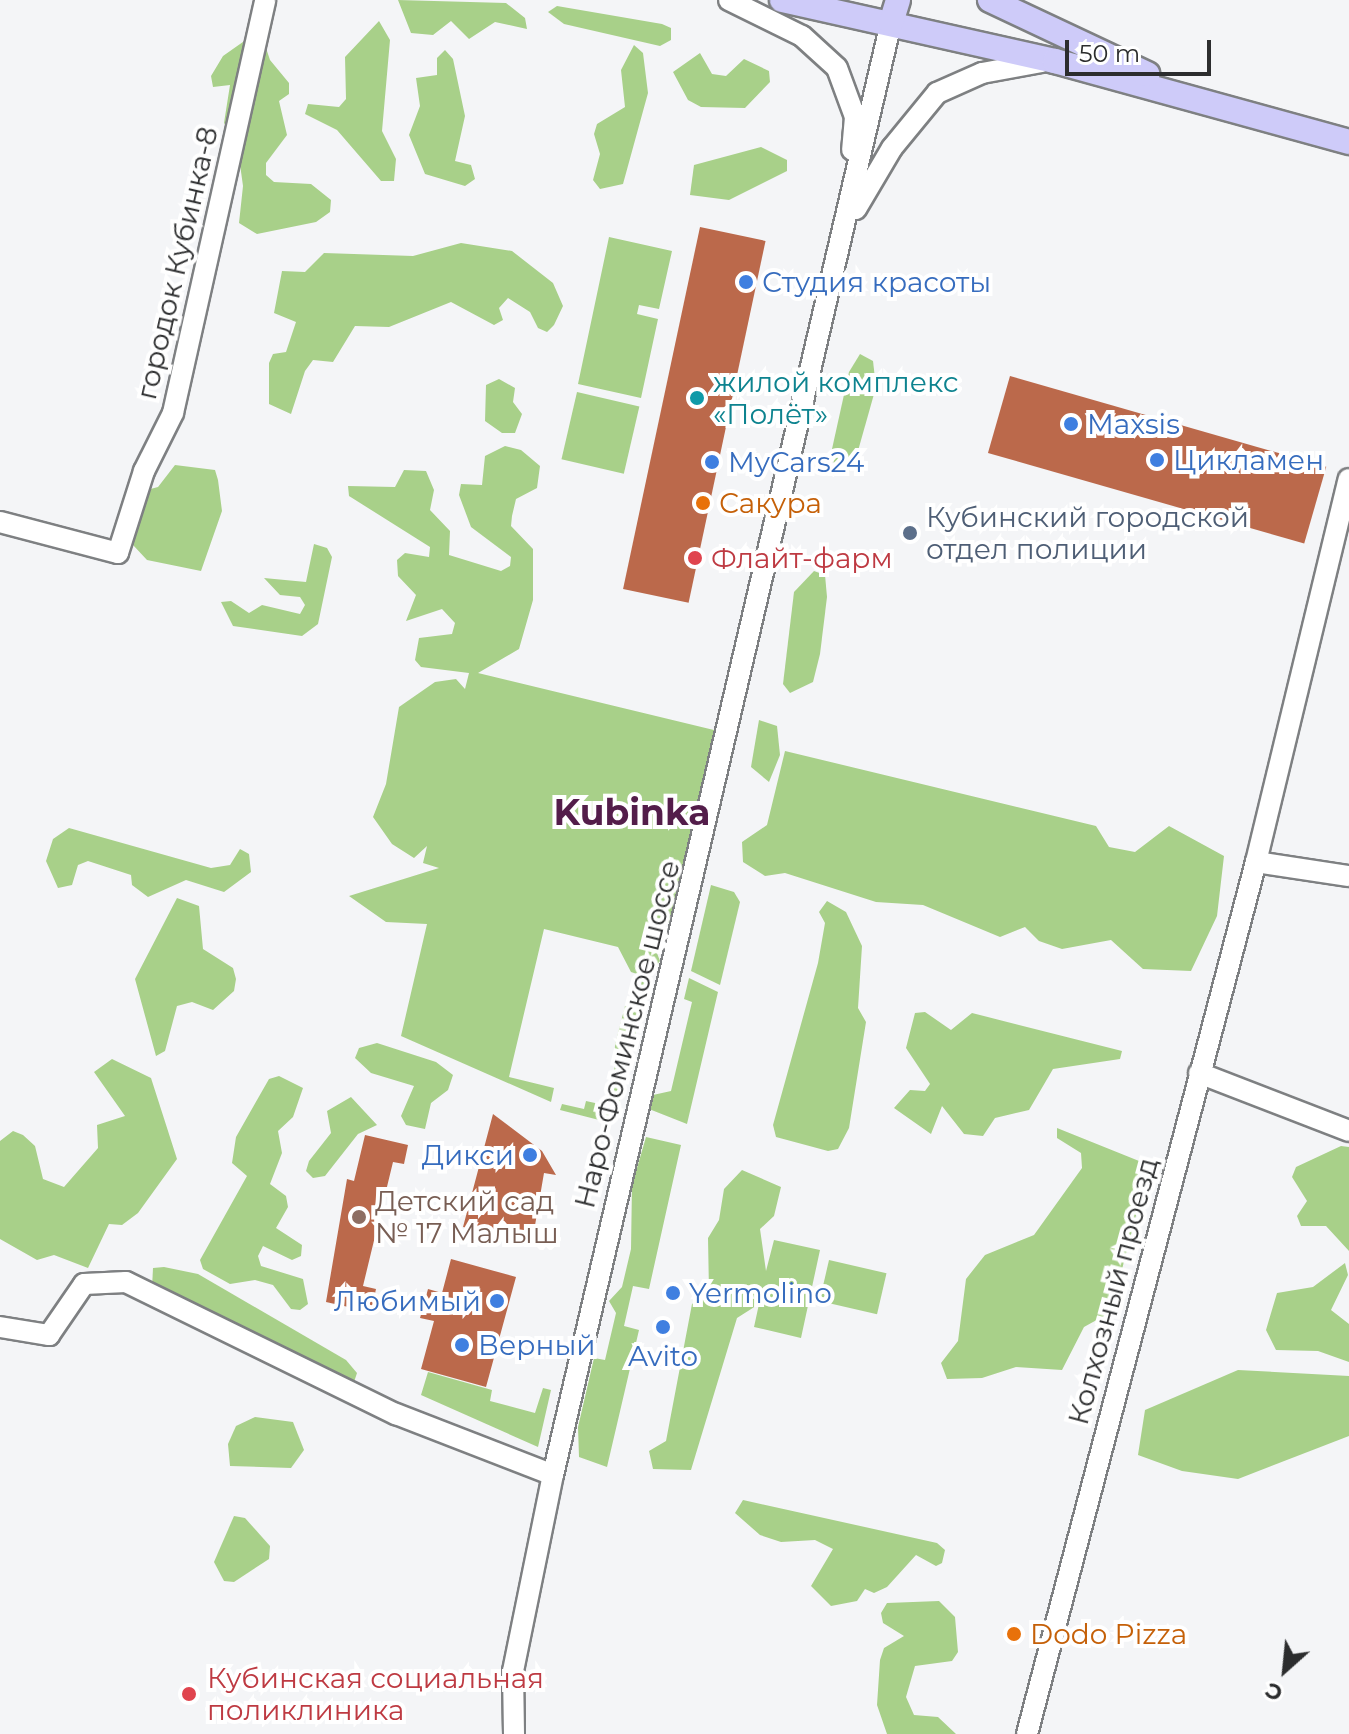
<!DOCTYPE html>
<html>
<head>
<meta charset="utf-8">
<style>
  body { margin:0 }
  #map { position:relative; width:1349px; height:1734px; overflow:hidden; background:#f4f5f7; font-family:Montserrat,sans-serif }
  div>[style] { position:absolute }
  .green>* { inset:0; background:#a8d089; transform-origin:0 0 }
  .building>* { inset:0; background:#bb694b; transform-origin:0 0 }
  .roads { filter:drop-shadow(2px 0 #7e8082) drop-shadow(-2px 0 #7e8082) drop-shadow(0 2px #7e8082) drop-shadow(0 -2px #7e8082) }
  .minor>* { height:20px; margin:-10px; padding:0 10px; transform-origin:10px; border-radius:10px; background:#fff }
  .major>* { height:24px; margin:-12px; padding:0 12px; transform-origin:12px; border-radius:12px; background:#cecbf9 }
  .dots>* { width:22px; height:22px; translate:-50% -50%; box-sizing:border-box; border:4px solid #fff; border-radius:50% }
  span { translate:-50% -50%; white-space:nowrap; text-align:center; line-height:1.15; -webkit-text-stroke:8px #fff; paint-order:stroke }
  .street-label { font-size:28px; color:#2c2d2e }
  .shop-label { font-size:28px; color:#366cbe }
  .left { translate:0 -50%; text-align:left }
  .right { translate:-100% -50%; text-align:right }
  .culture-label { font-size:28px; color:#0d838f }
  .food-label { font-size:28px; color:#c56008 }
  .service-label { font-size:28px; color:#4e5e75 }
  .health-label { font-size:28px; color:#be3a42 }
  .education-label { font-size:28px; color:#785e54 }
  .district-label { font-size:36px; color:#531d4a; font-weight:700 }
  .north { position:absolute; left:1245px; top:1630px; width:80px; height:80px; -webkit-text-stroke:6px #fff; paint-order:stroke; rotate:207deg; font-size:22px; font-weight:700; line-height:32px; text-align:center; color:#2c2d2e }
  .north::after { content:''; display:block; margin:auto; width:28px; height:36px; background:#2c2d2e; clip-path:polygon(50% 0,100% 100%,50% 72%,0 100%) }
  .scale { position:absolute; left:1065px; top:40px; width:146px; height:36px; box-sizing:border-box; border:4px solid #2c2d2e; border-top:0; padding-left:10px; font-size:24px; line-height:28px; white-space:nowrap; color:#2c2d2e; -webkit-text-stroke:6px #fff; paint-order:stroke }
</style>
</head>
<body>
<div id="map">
  <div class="green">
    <i style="clip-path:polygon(398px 0,506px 3px,525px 18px,527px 29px,495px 22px,469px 39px,451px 21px,433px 35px,411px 33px)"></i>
    <i style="clip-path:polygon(557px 6px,662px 24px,671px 28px,671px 40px,660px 46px,564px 24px,548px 12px)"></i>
    <i style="clip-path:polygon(379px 21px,390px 40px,382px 131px,396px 159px,394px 181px,381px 181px,337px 130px,305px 114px,308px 104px,339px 107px,346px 99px,345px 57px)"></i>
    <i style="clip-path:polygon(260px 30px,270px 60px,289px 83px,289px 94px,279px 101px,287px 135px,266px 163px,266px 175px,274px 182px,311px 184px,331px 200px,330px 212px,316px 222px,257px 234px,239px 223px,243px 186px,237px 143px,224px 123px,230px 85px,213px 87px,211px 76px,223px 56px)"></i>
    <i style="clip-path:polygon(634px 45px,643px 53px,648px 93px,623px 184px,600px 189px,593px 180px,600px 154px,594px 134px,597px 124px,625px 107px,621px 70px)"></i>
    <i style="clip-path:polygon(445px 50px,453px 59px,465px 116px,455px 161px,471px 165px,475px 179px,465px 186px,425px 174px,409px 135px,420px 106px,416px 78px,437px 75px,437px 58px)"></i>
    <i style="clip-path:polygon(700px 53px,712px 74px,726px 76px,744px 59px,769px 71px,770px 82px,745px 108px,701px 107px,688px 100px,673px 72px)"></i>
    <i style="clip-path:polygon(761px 147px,787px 160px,787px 171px,729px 200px,690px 195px,694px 165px)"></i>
    <i style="clip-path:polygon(609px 237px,672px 251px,659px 309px,639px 305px,637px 314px,658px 319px,641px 398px,578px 384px)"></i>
    <i style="clip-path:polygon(461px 243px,512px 251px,553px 283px,563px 306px,554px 325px,547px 332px,538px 328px,530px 312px,508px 298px,499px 308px,503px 320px,494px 325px,451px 302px,389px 327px,355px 326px,333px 362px,313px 360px,305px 371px,291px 414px,269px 404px,269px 363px,273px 354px,286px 352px,296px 322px,274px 313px,282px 271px,305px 272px,324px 253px,413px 256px)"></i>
    <i style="clip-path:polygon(860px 354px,873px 361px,876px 387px,854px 465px,847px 474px,835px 472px,832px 449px,849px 372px)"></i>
    <i style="clip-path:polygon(499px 379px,515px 388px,513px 402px,522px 414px,515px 433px,502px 433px,485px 421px,486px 385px)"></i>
    <i style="left:577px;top:392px;width:64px;height:69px;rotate:13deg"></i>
    <i style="clip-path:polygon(505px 446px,521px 450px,540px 466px,537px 488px,516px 499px,512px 516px,511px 526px,533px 549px,533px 600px,519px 649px,478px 673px,718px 731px,672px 923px,660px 921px,655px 948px,660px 961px,648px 976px,624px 1087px,617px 1110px,603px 1121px,560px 1110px,562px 1104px,584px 1109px,586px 1101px,613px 1107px,615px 1045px,625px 1006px,636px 1006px,643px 976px,631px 972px,618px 947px,544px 929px,509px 1077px,554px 1088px,551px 1102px,401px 1036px,427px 924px,386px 922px,349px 896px,439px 868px,423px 863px,427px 846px,414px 858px,392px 844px,373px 817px,386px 784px,399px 707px,435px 682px,456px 679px,465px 689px,469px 673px,421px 667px,415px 660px,419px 638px,452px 634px,455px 623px,442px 609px,406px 621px,416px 595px,398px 576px,397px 560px,405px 553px,429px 557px,430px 547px,349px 496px,348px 486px,395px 487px,404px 470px,426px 471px,434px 490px,430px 510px,450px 531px,449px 555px,501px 571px,510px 566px,511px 557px,471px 527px,459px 495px,461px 484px,482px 485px,485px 456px)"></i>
    <i style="clip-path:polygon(175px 465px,215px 470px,218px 480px,222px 511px,201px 571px,147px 560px,133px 545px,143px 491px,158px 487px)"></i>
    <i style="clip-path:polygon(314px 544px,327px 548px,332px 557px,318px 624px,302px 636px,233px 626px,221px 602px,231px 601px,249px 613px,262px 605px,300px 614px,305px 605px,300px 597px,280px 595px,264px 578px,306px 582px)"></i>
    <i style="clip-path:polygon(814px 571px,825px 575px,827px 597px,820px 654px,813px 682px,790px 693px,783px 684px,794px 592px)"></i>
    <i style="clip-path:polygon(759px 720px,777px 726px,780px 755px,769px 782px,751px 767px)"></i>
    <i style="clip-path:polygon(785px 751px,1096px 826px,1109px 847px,1135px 852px,1169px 826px,1224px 856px,1217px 916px,1191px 971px,1143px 969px,1111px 940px,1062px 949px,1039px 941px,1025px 927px,1000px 937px,923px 905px,876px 902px,785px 873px,765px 876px,743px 862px,742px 842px,767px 825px)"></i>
    <i style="clip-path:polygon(69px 828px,211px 868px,230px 865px,240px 849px,249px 854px,251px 872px,224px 892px,186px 880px,148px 897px,132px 885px,131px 875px,88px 861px,78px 865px,72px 885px,58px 888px,46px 861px,53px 839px)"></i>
    <i style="clip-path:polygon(711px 885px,734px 892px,740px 902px,720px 985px,691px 971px)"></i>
    <i style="clip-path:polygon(177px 898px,199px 906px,203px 949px,233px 968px,236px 979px,234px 991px,213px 1010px,192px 1002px,177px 1006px,165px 1051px,156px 1056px,135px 979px)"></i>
    <i style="clip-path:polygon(827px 901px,846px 912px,862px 946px,858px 1008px,866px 1022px,849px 1128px,838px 1149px,828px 1151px,776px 1137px,773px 1125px,818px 963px,825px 923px,819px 912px)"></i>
    <i style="clip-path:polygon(689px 978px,718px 992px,687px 1124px,649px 1109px,653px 1095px,671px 1091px,692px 1002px,684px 999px)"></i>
    <i style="clip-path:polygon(925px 1012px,951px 1030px,972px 1013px,1122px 1051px,1120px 1059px,1053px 1069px,1029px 1110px,995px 1118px,983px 1136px,964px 1134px,942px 1106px,931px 1134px,894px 1108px,910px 1090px,925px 1091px,930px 1084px,906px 1048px,915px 1013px)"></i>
    <i style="clip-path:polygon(377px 1043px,436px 1062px,453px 1075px,448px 1090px,431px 1103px,425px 1129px,406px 1125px,401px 1116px,414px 1086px,371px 1073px,355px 1058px,359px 1048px)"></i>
    <i style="clip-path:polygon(112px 1059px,151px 1078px,177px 1159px,138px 1213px,122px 1225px,109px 1224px,88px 1268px,54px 1255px,37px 1260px,0 1239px,0 1141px,13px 1131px,23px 1135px,35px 1146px,43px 1179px,64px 1187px,98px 1148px,97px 1125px,125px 1116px,94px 1072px)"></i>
    <i style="clip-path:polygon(279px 1076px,303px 1088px,293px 1117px,278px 1131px,282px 1153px,270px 1184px,286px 1196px,288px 1207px,276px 1228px,302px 1245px,301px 1256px,292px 1260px,263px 1246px,258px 1256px,261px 1266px,303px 1279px,308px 1304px,300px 1310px,291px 1309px,273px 1285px,255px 1280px,230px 1284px,203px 1269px,200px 1260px,247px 1176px,232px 1163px,236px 1137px,269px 1079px)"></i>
    <i style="clip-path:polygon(351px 1097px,377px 1125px,358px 1134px,325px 1176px,313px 1178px,306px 1171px,309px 1161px,331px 1133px,327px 1111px)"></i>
    <i style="clip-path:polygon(1057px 1128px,1149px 1165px,1111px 1312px,1084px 1327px,1062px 1370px,1016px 1367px,982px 1378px,947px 1379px,941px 1363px,958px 1341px,966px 1279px,985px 1255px,1034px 1235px,1082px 1168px,1081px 1153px,1057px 1138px)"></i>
    <i style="clip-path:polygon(646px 1137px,681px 1145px,649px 1289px,633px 1286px,624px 1326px,639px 1330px,607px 1467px,579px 1457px,578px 1427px,594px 1358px,605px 1360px,616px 1313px,609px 1301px,622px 1287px,631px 1249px,632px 1185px)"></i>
    <i style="clip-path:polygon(1341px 1146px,1349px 1147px,1349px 1251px,1326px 1226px,1301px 1226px,1297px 1216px,1307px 1201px,1292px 1177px,1296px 1167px)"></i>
    <i style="clip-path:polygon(742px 1170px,781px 1187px,774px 1216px,760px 1229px,766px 1271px,774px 1240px,820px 1250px,801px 1338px,754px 1327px,759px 1304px,737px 1318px,691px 1470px,653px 1469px,649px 1451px,666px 1441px,692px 1304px,709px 1292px,708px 1238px,719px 1220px,724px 1189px)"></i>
    <i style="left:829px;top:1260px;width:59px;height:42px;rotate:13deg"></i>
    <i style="clip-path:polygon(1345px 1263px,1348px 1275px,1331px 1310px,1349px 1324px,1349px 1362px,1318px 1351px,1276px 1350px,1266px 1330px,1277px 1293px,1313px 1287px)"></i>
    <i style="clip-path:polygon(164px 1267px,198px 1274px,346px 1360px,357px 1373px,354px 1382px,347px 1388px,152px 1288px,153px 1268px)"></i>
    <i style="clip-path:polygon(1238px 1370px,1349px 1376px,1349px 1436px,1238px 1479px,1182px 1471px,1138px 1455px,1145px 1410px)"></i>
    <i style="clip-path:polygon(428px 1372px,492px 1390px,490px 1401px,535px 1413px,543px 1388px,551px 1390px,538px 1447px,421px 1395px)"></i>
    <i style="clip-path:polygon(255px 1417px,293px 1422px,304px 1450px,291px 1468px,230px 1466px,228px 1444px,236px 1426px)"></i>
    <i style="clip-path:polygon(743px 1500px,937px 1543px,945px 1550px,942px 1563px,936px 1566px,916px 1555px,887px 1587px,874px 1593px,865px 1589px,857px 1601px,831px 1606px,811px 1586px,833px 1549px,815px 1540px,781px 1542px,760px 1535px,735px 1513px)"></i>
    <i style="clip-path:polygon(234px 1516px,245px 1518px,270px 1546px,269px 1559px,234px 1582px,224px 1581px,214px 1562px)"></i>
    <i style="clip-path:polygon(939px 1601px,955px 1617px,958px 1652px,952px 1661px,915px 1666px,906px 1697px,914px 1715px,938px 1717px,956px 1734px,887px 1734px,877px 1705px,880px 1660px,884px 1648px,904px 1636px,883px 1623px,881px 1613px,887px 1603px)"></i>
  </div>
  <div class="building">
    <i style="left:700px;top:227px;width:67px;height:370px;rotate:12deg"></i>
    <i style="left:1010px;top:376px;width:329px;height:80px;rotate:16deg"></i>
    <i style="clip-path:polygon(493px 1114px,542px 1151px,556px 1175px,544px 1173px,533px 1237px,520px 1233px,518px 1242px,463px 1227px)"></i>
    <i style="clip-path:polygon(365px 1135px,408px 1145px,404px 1164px,393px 1162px,363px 1286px,376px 1289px,371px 1312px,326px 1302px,347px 1179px,354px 1181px)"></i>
    <i style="clip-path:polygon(451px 1259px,516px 1277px,486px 1387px,421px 1369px,434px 1321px,420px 1318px,428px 1289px,442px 1293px)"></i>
  </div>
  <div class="roads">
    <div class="minor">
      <i style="left:729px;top:0;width:81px;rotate:26.3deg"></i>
      <i style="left:802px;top:36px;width:47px;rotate:42.4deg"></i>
      <i style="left:837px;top:68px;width:52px;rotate:69.8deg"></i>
      <i style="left:855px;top:117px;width:33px;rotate:95deg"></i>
      <i style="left:856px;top:209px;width:71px;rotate:-59.5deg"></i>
      <i style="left:892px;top:148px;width:71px;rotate:-50.7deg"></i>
      <i style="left:937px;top:93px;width:49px;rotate:-24deg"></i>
      <i style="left:982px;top:73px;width:61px;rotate:-10.4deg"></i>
      <i style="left:0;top:522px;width:122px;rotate:14.7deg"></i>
      <i style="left:118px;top:553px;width:86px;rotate:-72.4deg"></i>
      <i style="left:144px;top:471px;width:65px;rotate:-63.4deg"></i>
      <i style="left:173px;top:413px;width:423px;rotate:-77.4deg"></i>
      <i style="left:1256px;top:862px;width:94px;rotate:8.6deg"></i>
      <i style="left:1199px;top:1073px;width:161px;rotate:21.1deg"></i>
      <i style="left:0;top:1327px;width:50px;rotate:9.3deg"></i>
      <i style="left:49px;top:1335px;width:62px;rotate:-55.5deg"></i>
      <i style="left:84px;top:1284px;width:42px;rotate:-2.7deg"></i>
      <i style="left:126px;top:1282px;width:301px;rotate:26.1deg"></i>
      <i style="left:396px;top:1414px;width:168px;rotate:21.2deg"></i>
      <i style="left:514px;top:1734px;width:63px;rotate:-90.9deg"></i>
      <i style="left:513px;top:1671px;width:200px;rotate:-78.5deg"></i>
      <i style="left:553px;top:1475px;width:1491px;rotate:-76.9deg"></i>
      <i style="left:1027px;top:1734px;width:902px;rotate:-75.29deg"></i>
      <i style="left:1256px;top:862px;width:394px;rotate:-76.4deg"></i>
    </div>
    <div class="major">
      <i style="left:782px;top:0;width:280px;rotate:12.6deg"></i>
      <i style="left:1055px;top:61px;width:305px;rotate:15.4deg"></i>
      <i style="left:990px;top:0;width:174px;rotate:25.2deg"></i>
      <i style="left:891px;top:23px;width:24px;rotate:-73deg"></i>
    </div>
  </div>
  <div class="dots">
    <i style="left:746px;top:282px;background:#3f7fe0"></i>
    <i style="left:697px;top:398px;background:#0f9aa8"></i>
    <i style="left:1071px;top:424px;background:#3f7fe0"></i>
    <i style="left:1157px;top:460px;background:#3f7fe0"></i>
    <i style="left:712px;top:462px;background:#3f7fe0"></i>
    <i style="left:703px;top:503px;background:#e8710a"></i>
    <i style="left:910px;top:533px;background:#5c6f8a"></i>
    <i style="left:695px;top:558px;background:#e0444e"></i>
    <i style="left:530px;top:1155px;background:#3f7fe0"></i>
    <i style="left:359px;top:1217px;background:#8d6e63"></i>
    <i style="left:673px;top:1293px;background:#3f7fe0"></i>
    <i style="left:497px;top:1301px;background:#3f7fe0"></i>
    <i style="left:663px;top:1327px;background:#3f7fe0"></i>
    <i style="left:462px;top:1345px;background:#3f7fe0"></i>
    <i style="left:1014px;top:1634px;background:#e8710a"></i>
    <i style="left:189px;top:1694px;background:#e0444e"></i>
  </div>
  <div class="street-label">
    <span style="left:177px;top:263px;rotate:-77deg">городок Кубинка-8</span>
    <span style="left:627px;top:1034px;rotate:-76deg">Наро-Фоминское шоссе</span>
    <span style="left:1113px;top:1291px;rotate:-75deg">Колхозный проезд</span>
  </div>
  <div class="shop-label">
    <span class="left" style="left:762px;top:282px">Студия красоты</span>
    <span class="left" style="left:1087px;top:424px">Maxsis</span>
    <span class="left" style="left:1173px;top:460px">Цикламен</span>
    <span class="left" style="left:728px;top:462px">MyCars24</span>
    <span class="right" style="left:514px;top:1155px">Дикси</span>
    <span class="left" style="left:689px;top:1293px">Yermolino</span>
    <span class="right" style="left:481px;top:1301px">Любимый</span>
    <span class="left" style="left:478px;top:1345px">Верный</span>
    <span style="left:663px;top:1356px">Avito</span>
  </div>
  <div class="culture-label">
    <span class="left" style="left:713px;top:398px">жилой комплекс<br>«Полёт»</span>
  </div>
  <div class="food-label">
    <span class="left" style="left:719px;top:503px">Сакура</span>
    <span class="left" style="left:1030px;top:1634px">Dodo Pizza</span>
  </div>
  <div class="service-label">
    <span class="left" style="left:926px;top:533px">Кубинский городской<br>отдел полиции</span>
  </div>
  <div class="health-label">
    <span class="left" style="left:711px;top:558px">Флайт-фарм</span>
    <span class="left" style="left:207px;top:1694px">Кубинская социальная<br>поликлиника</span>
  </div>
  <div class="education-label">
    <span class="left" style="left:375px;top:1217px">Детский сад<br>№ 17 Малыш</span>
  </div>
  <div class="district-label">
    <span style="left:632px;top:813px">Kubinka</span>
  </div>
  <div class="north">С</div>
  <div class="scale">50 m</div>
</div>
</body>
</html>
